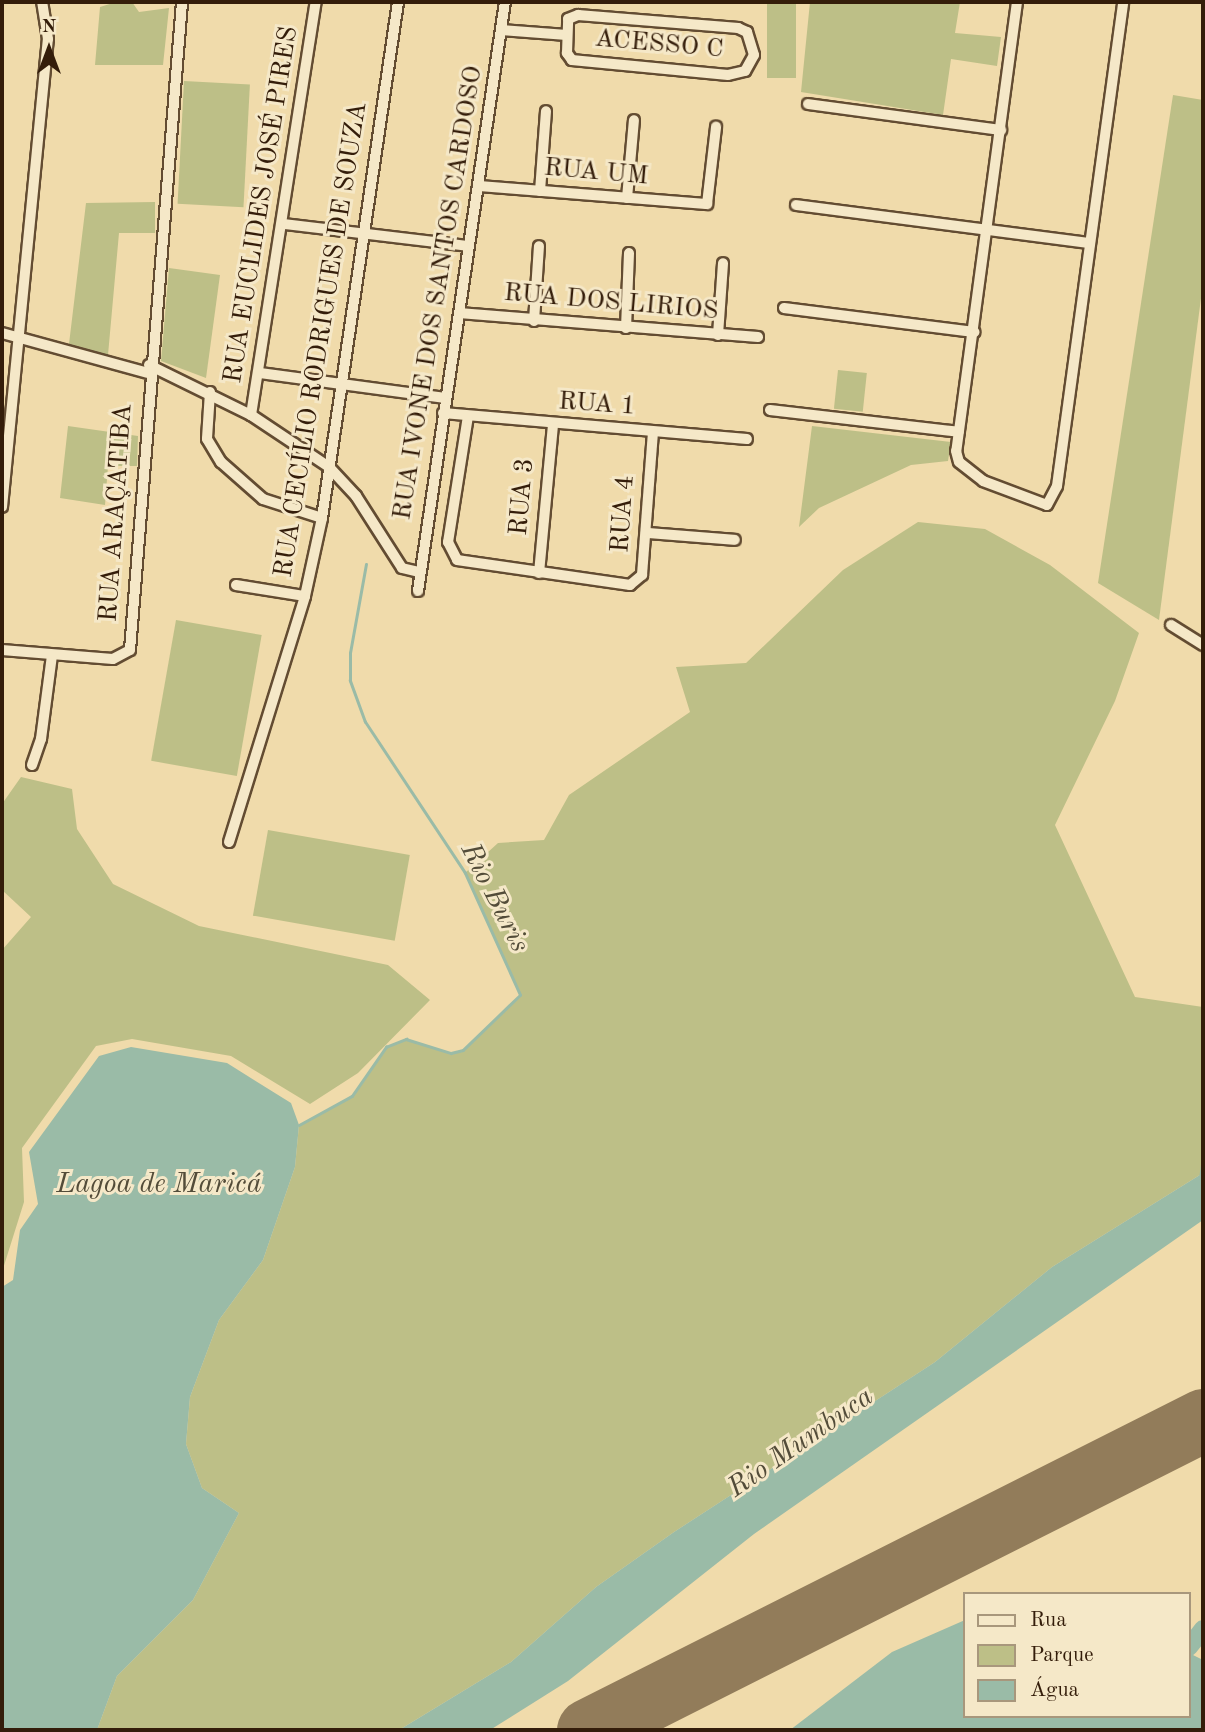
<!DOCTYPE html>
<html>
<head>
<meta charset="utf-8">
<style>
  body { margin:0 }
  #map { position:relative; width:1205px; height:1732px; overflow:hidden; background:#f0dbab; font-family:"Old Standard TT",serif }
  div>[style] { position:absolute }
  .green>* { inset:0; background:#bdbf87; transform-origin:0 0 }
  .water>* { inset:0; background:#9abba7 }
  .stream>* { height:2.5px; margin:-1.25px; padding:0 1.25px; transform-origin:1.25px; border-radius:1.25px; background:#9abba7 }
  .river>* { height:18px; margin:-9px; padding:0 9px; transform-origin:9px; border-radius:9px; background:#9abba7 }
  .runway>* { height:63px; margin:-31.5px; padding:0 31.5px; transform-origin:31.5px; border-radius:31.5px; background:#927c5a }
  .roads { filter:drop-shadow(2px 0 #634c32) drop-shadow(-2px 0 #634c32) drop-shadow(0 2px #634c32) drop-shadow(0 -2px #634c32) }
  .minor>* { height:10px; margin:-5px; padding:0 5px; transform-origin:5px; border-radius:5px; background:#f5e8c8 }
  span { translate:-50% -50%; white-space:nowrap; text-align:center; line-height:1.15; -webkit-text-stroke:6px #f5e8c8; paint-order:stroke }
  .street-label { font-size:26px; color:#341d0a }
  .water-label { font-size:28px; color:#534c39; font-style:italic }
  .frame { position:absolute; inset:0; border:4px solid #341d0a; pointer-events:none }
  .legend { position:absolute; left:963px; top:1592px; width:228px; height:126px; box-sizing:border-box; background:#f5e8c8; border:2px solid #a8977c; margin:0; padding:9px 12px; list-style:none; font-size:21px; color:#341d0a }
  .legend li { display:flex; align-items:center; gap:14px; height:35px }
  .legend b { width:35px; border:2px solid #a8977c }
  .north { position:absolute; left:14px; top:14px; width:70px; height:70px; -webkit-text-stroke:5px #f5e8c8; paint-order:stroke; rotate:0deg; font-size:19px; font-weight:700; line-height:28px; text-align:center; color:#341d0a }
  .north::after { content:''; display:block; margin:auto; width:24px; height:32px; background:#341d0a; clip-path:polygon(50% 0,100% 100%,50% 72%,0 100%) }
</style>
</head>
<body>
<div id="map">
  <div class="green">
    <i style="clip-path:polygon(116px 2px,132px 2px,139px 12px,169px 8px,163px 65px,95px 65px,100px 7px)"></i>
    <i style="left:767px;top:2px;width:29px;height:76px"></i>
    <i style="clip-path:polygon(810px 2px,960px 2px,955px 33px,1001px 37px,997px 66px,951px 59px,943px 115px,801px 92px)"></i>
    <i style="left:184px;top:81px;width:66px;height:123px;rotate:3deg"></i>
    <i style="clip-path:polygon(1173px 95px,1203px 100px,1203px 283px,1159px 620px,1098px 583px)"></i>
    <i style="clip-path:polygon(155px 202px,155px 233px,119px 233px,108px 355px,69px 344px,86px 203px)"></i>
    <i style="clip-path:polygon(169px 268px,220px 275px,206px 378px,161px 361px)"></i>
    <i style="left:838px;top:370px;width:29px;height:39px;rotate:6deg"></i>
    <i style="clip-path:polygon(68px 426px,138px 436px,137px 466px,108px 466px,105px 505px,60px 498px)"></i>
    <i style="clip-path:polygon(812px 426px,951px 442px,948px 461px,911px 465px,819px 508px,799px 527px)"></i>
    <i style="clip-path:polygon(918px 522px,985px 529px,1050px 565px,1139px 633px,1115px 701px,1055px 825px,1135px 997px,1203px 1007px,1203px 1173px,1052px 1267px,935px 1362px,674px 1532px,596px 1587px,511px 1662px,399px 1730px,97px 1730px,117px 1676px,193px 1600px,239px 1513px,202px 1488px,186px 1444px,190px 1397px,219px 1320px,263px 1260px,295px 1167px,299px 1125px,352px 1096px,386px 1047px,406px 1039px,451px 1053px,463px 1050px,520px 995px,465px 873px,498px 843px,544px 840px,569px 795px,690px 712px,676px 667px,746px 663px,843px 570px)"></i>
    <i style="left:176px;top:620px;width:87px;height:143px;rotate:10deg"></i>
    <i style="clip-path:polygon(21px 777px,72px 789px,77px 829px,113px 884px,199px 926px,388px 965px,430px 1000px,358px 1073px,310px 1104px,231px 1056px,132px 1039px,96px 1046px,22px 1148px,24px 1202px,2px 1272px,2px 950px,31px 917px,2px 890px,2px 804px)"></i>
    <i style="left:268px;top:830px;width:144px;height:87px;rotate:10deg"></i>
  </div>
  <div class="water">
    <i style="clip-path:polygon(131px 1047px,227px 1063px,291px 1103px,299px 1125px,295px 1167px,263px 1260px,219px 1320px,190px 1397px,186px 1444px,202px 1488px,239px 1513px,193px 1600px,117px 1676px,97px 1730px,2px 1730px,2px 1287px,13px 1280px,20px 1230px,38px 1204px,29px 1152px,99px 1056px)"></i>
    <i style="clip-path:polygon(1203px 1173px,1203px 1220px,754px 1534px,568px 1681px,490px 1730px,399px 1730px,511px 1662px,596px 1587px,674px 1532px,935px 1362px,1052px 1267px)"></i>
    <i style="clip-path:polygon(965px 1620px,965px 1716px,1189px 1716px,1189px 1653px,1203px 1660px,1203px 1730px,790px 1730px,892px 1652px)"></i>
  </div>
  <div class="stream">
    <i style="left:299px;top:1125px;width:60px;rotate:-28.7deg"></i>
    <i style="left:352px;top:1096px;width:60px;rotate:-55.2deg"></i>
    <i style="left:386px;top:1047px;width:22px;rotate:-22deg"></i>
    <i style="left:406px;top:1039px;width:47px;rotate:17.3deg"></i>
    <i style="left:451px;top:1053px;width:12px;rotate:-14deg"></i>
    <i style="left:463px;top:1050px;width:79px;rotate:-44deg"></i>
    <i style="left:520px;top:995px;width:134px;rotate:-114.3deg"></i>
    <i style="left:465px;top:873px;width:181px;rotate:-123.5deg"></i>
    <i style="left:365px;top:722px;width:44px;rotate:-110.1deg"></i>
    <i style="left:350px;top:681px;width:28px;rotate:-90deg"></i>
    <i style="left:350px;top:653px;width:90px;rotate:-79.8deg"></i>
    <i style="left:1200px;top:1179px;width:21px;rotate:-82deg"></i>
  </div>
  <div class="river">
    <i style="left:1189px;top:1647px;width:23px;rotate:-52deg"></i>
  </div>
  <div class="runway">
    <i style="left:588px;top:1730px;width:689px;rotate:-26.75deg"></i>
  </div>
  <div class="roads">
    <div class="minor">
      <i style="left:1017px;top:2px;width:453px;rotate:97.7deg"></i>
      <i style="left:956px;top:451px;width:11px;rotate:75deg"></i>
      <i style="left:959px;top:462px;width:31px;rotate:38deg"></i>
      <i style="left:983px;top:481px;width:68px;rotate:20.6deg"></i>
      <i style="left:1047px;top:505px;width:21px;rotate:-62deg"></i>
      <i style="left:1057px;top:486px;width:488px;rotate:-82.2deg"></i>
      <i style="left:578px;top:15px;width:161px;rotate:4.6deg"></i>
      <i style="left:738px;top:28px;width:10px;rotate:24deg"></i>
      <i style="left:747px;top:32px;width:24px;rotate:73deg"></i>
      <i style="left:754px;top:55px;width:18px;rotate:119deg"></i>
      <i style="left:745px;top:71px;width:17px;rotate:167deg"></i>
      <i style="left:728px;top:75px;width:157px;rotate:-174.5deg"></i>
      <i style="left:572px;top:60px;width:9px;rotate:-126deg"></i>
      <i style="left:567px;top:53px;width:34px;rotate:-88deg"></i>
      <i style="left:568px;top:19px;width:11px;rotate:-22deg"></i>
      <i style="left:501px;top:30px;width:66px;rotate:4.3deg"></i>
      <i style="left:808px;top:104px;width:195px;rotate:7.7deg"></i>
      <i style="left:478px;top:186px;width:230px;rotate:4.5deg"></i>
      <i style="left:707px;top:204px;width:78px;rotate:-83.3deg"></i>
      <i style="left:540px;top:191px;width:80px;rotate:-85.7deg"></i>
      <i style="left:627px;top:198px;width:78px;rotate:-84.9deg"></i>
      <i style="left:796px;top:205px;width:296px;rotate:7.4deg"></i>
      <i style="left:284px;top:224px;width:186px;rotate:6.8deg"></i>
      <i style="left:784px;top:308px;width:192px;rotate:7.2deg"></i>
      <i style="left:459px;top:313px;width:300px;rotate:4.6deg"></i>
      <i style="left:534px;top:321px;width:75px;rotate:-86.2deg"></i>
      <i style="left:626px;top:328px;width:75px;rotate:-87.7deg"></i>
      <i style="left:2px;top:333px;width:151px;rotate:15.3deg"></i>
      <i style="left:718px;top:335px;width:72px;rotate:-86deg"></i>
      <i style="left:149px;top:365px;width:114px;rotate:26.1deg"></i>
      <i style="left:251px;top:415px;width:94px;rotate:33.7deg"></i>
      <i style="left:329px;top:467px;width:40px;rotate:47deg"></i>
      <i style="left:356px;top:496px;width:85px;rotate:57.4deg"></i>
      <i style="left:402px;top:568px;width:18px;rotate:13deg"></i>
      <i style="left:260px;top:373px;width:187px;rotate:7.7deg"></i>
      <i style="left:210px;top:392px;width:47px;rotate:93.7deg"></i>
      <i style="left:207px;top:439px;width:27px;rotate:59deg"></i>
      <i style="left:221px;top:462px;width:56px;rotate:41.4deg"></i>
      <i style="left:263px;top:499px;width:62px;rotate:17.9deg"></i>
      <i style="left:770px;top:410px;width:190px;rotate:6.6deg"></i>
      <i style="left:443px;top:413px;width:305px;rotate:4.9deg"></i>
      <i style="left:251px;top:415px;width:418px;rotate:-81.1deg"></i>
      <i style="left:468px;top:416px;width:128px;rotate:99deg"></i>
      <i style="left:448px;top:542px;width:20px;rotate:63deg"></i>
      <i style="left:457px;top:560px;width:175px;rotate:8.2deg"></i>
      <i style="left:630px;top:585px;width:16px;rotate:-40deg"></i>
      <i style="left:642px;top:575px;width:143px;rotate:-85.6deg"></i>
      <i style="left:2px;top:507px;width:470px;rotate:-84.4deg"></i>
      <i style="left:48px;top:39px;width:37px;rotate:-99deg"></i>
      <i style="left:647px;top:533px;width:88px;rotate:4.5deg"></i>
      <i style="left:539px;top:573px;width:149px;rotate:-84.6deg"></i>
      <i style="left:236px;top:585px;width:70px;rotate:9.1deg"></i>
      <i style="left:418px;top:591px;width:595px;rotate:-81.6deg"></i>
      <i style="left:1171px;top:625px;width:38px;rotate:32deg"></i>
      <i style="left:2px;top:650px;width:111px;rotate:4.6deg"></i>
      <i style="left:113px;top:659px;width:19px;rotate:-28deg"></i>
      <i style="left:130px;top:650px;width:650px;rotate:-85.41deg"></i>
      <i style="left:32px;top:765px;width:28px;rotate:-71deg"></i>
      <i style="left:41px;top:739px;width:84px;rotate:-82.5deg"></i>
      <i style="left:229px;top:842px;width:257px;rotate:-72.8deg"></i>
      <i style="left:305px;top:596px;width:80px;rotate:-77.7deg"></i>
      <i style="left:322px;top:518px;width:522px;rotate:-81.62deg"></i>
    </div>
  </div>
  <div class="street-label">
    <span style="left:659px;top:45px;rotate:5deg">ACESSO C</span>
    <span style="left:596px;top:173px;rotate:5deg">RUA UM</span>
    <span style="left:262px;top:205px;rotate:-81deg">RUA EUCLIDES JOSÉ PIRES</span>
    <span style="left:439px;top:293px;rotate:-81deg">RUA IVONE DOS SANTOS CARDOSO</span>
    <span style="left:611px;top:303px;rotate:5deg">RUA DOS LIRIOS</span>
    <span style="left:322px;top:340px;rotate:-81deg">RUA CECÍLIO RODRIGUES DE SOUZA</span>
    <span style="left:597px;top:405px;rotate:4deg">RUA 1</span>
    <span style="left:523px;top:497px;rotate:-85deg">RUA 3</span>
    <span style="left:117px;top:513px;rotate:-86deg">RUA ARAÇATIBA</span>
    <span style="left:624px;top:514px;rotate:-86deg">RUA 4</span>
  </div>
  <div class="water-label">
    <span style="left:494px;top:898px;rotate:63deg">Rio Buris</span>
    <span style="left:159px;top:1185px">Lagoa de Maricá</span>
    <span style="left:801px;top:1443px;rotate:-35deg">Rio Mumbuca</span>
  </div>
  <div class="frame"></div>
  <ul class="legend">
  <li><b style="height:9px;background:#f5e8c8"></b>Rua</li>
  <li><b style="height:19px;background:#bdbf87"></b>Parque</li>
  <li><b style="height:19px;background:#9abba7"></b>Água</li>
  </ul>
  <div class="north">N</div>
</div>
</body>
</html>
